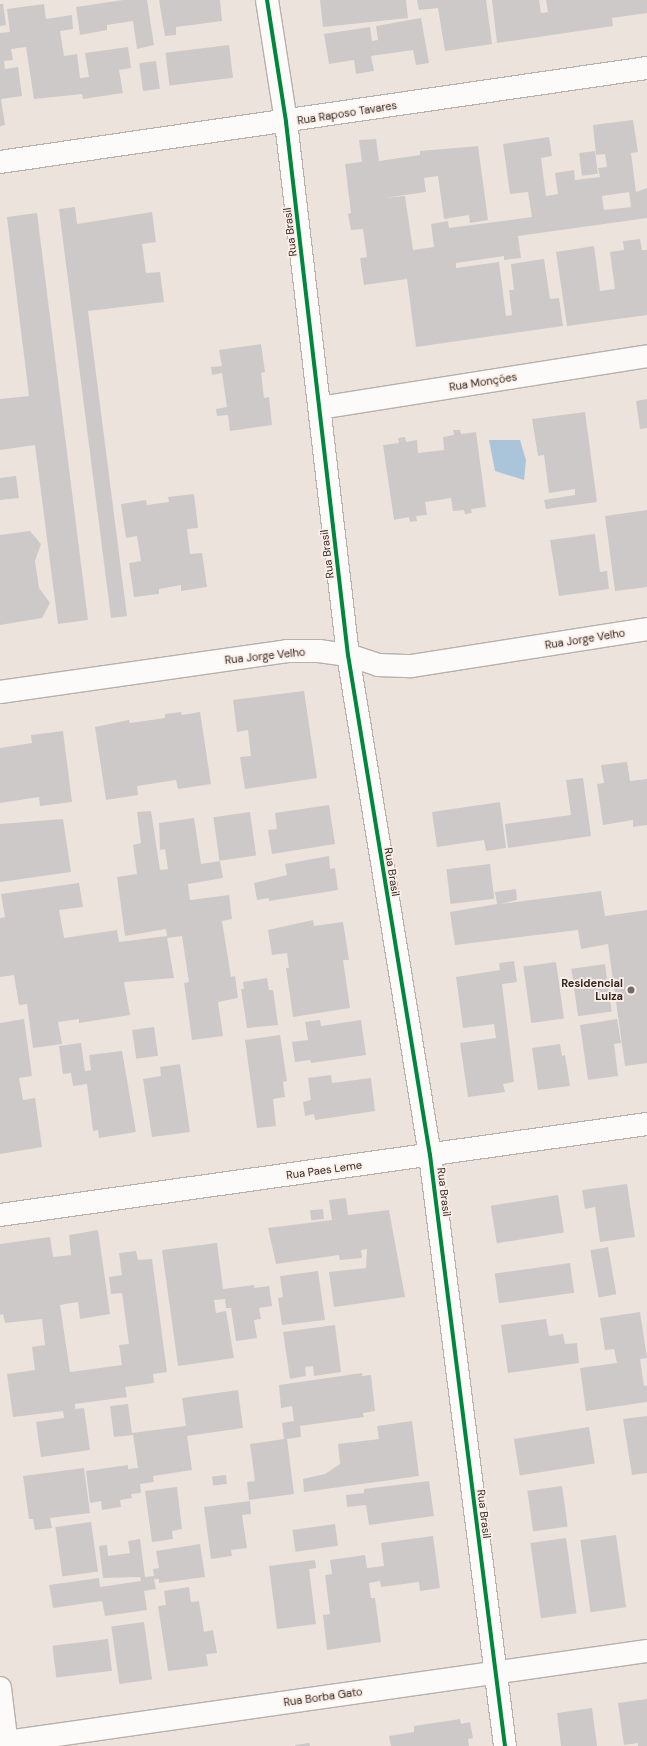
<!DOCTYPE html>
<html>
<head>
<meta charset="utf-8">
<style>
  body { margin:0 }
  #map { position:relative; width:647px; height:1746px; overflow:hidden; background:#ede3dd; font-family:"DM Sans",sans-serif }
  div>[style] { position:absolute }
  .water>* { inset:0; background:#aac5da }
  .building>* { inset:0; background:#cdc9c9; transform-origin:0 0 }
  .roads { filter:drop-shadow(1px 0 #b7b0ab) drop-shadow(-1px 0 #b7b0ab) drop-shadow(0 1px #b7b0ab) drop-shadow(0 -1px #b7b0ab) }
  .street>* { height:22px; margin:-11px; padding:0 11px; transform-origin:11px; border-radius:11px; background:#fcfbfa }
  .secondary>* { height:22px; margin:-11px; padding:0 11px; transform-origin:11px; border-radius:11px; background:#fcfbfa }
  .cycleway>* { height:4px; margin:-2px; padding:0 2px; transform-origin:2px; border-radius:2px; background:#00873e }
  .dots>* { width:11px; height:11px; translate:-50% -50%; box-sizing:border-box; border:2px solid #fdefe7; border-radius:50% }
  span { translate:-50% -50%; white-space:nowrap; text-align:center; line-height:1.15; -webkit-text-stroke:3.5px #fdefe7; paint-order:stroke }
  .street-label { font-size:11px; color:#302925 }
  .poi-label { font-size:11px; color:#302925; font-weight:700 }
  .right { translate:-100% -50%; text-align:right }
</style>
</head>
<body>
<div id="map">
  <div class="water">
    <i style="clip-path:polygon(489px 440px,520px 440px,526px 460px,524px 480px,495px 471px)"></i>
  </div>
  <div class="building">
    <i style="clip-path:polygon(123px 0,147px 0,154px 45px,137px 49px,133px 21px,107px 25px,107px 30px,80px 35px,76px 7px)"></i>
    <i style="clip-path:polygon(159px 0,220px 0,222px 21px,176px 27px,176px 35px,165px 36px)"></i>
    <i style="clip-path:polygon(320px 0,406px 0,408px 18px,323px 27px)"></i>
    <i style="clip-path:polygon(417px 0,486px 0,492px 44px,445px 51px,438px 8px,419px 10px)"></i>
    <i style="clip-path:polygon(492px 0,539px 0,541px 13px,548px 12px,546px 0,647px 0,647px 13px,612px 18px,613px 26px,497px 43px)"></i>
    <i style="clip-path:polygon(0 4px,3px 4px,6px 25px,0 26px)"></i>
    <i style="clip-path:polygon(44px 4px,46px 19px,72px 15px,73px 29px,60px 31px,64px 56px,77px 54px,80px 78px,89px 77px,85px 53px,128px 47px,131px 68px,119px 70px,123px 93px,83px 99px,82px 94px,34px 99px,26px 47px,11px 49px,13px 60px,4px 61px,5px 69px,18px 67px,22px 96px,1px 99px,5px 125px,0 126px,0 33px,10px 32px,7px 9px)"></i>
    <i style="clip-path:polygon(421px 18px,429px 63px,416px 65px,413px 50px,371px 56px,374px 71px,356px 74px,354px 60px,329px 64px,324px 34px,370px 27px,372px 41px,378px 40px,376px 26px)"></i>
    <i style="left:229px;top:45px;width:33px;height:64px;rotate:83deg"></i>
    <i style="left:156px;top:61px;width:28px;height:17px;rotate:82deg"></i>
    <i style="clip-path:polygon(evenodd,633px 120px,638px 152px,631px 153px,636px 192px,647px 188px,647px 218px,518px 236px,521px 258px,504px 260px,504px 256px,456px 263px,456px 268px,499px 262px,506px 316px,512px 315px,509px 290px,514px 290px,511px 264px,544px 259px,550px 299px,559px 298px,563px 326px,416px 347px,407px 279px,364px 285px,360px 258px,367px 257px,363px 229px,351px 230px,348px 214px,351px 213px,345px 164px,362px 162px,359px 140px,376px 139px,379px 161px,420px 155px,420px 151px,478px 146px,488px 220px,470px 223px,469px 215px,444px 219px,438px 176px,424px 178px,426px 192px,384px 198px,405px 196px,413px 250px,434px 247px,431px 224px,448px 221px,449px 228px,532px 217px,528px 192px,510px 194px,503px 144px,549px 137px,552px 156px,541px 158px,546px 196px,558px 194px,555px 173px,574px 170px,575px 180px,600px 177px,598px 168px,607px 167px,605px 154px,596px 155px,593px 125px,633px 120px,629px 192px,631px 207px,604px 210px,602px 196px,629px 192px)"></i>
    <i style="left:595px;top:151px;width:23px;height:16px;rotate:83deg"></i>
    <i style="clip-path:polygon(75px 207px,77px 224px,152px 212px,156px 242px,142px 244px,146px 273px,160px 272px,164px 302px,88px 311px,127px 616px,111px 618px,59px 209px)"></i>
    <i style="clip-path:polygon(37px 213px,88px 620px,58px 624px,35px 445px,0 450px,0 399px,29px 396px,7px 217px)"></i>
    <i style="clip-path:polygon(640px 239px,642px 250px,647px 250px,647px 315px,567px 326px,556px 252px,594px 246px,600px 291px,615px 289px,610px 252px,624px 250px,623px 241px)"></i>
    <i style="clip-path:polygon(261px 344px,265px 372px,261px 373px,264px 398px,269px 397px,272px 425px,230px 431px,228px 415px,217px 416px,216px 409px,227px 407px,222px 373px,212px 375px,211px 367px,222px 366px,219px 350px)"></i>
    <i style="clip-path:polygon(647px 399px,647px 428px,640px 429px,636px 401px)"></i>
    <i style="clip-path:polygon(585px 412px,597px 502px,546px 509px,544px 500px,575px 495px,575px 489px,549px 493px,544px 455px,538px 456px,532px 419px)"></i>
    <i style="clip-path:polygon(453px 430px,460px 430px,461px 434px,476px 432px,486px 507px,471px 509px,472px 513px,465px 514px,464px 510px,453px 511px,451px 498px,425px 502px,427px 515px,416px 516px,417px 521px,410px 522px,409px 517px,394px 520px,383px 445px,399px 443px,398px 438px,405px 437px,406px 442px,417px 440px,418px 453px,444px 450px,443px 437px,454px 435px)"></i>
    <i style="clip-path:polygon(16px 476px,19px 498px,0 500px,0 478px)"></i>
    <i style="clip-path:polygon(194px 494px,198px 528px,187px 529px,190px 554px,202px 553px,207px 587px,181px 591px,181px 585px,159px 589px,159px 594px,134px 597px,129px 563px,141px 561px,137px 536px,126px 538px,121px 504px,146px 500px,147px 505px,169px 502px,168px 497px)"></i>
    <i style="clip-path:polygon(647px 510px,647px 587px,615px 591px,605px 516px)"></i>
    <i style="clip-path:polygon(30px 531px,41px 544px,35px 561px,39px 588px,50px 603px,42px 618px,0 625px,0 535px)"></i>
    <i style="clip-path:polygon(595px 534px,600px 572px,607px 571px,609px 589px,559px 596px,550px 540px)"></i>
    <i style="clip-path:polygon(304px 691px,317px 778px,245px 789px,240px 757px,251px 756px,248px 730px,237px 732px,233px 700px)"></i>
    <i style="clip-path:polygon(181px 712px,182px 715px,200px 712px,211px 784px,178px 789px,176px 780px,137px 786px,138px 795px,106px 800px,95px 727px,129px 720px,130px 723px,165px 718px,165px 714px)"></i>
    <i style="clip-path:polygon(63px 731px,72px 802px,40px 806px,39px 797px,0 803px,0 748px,32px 743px,31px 735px)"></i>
    <i style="clip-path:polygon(627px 762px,630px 781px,647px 779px,647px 825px,633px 827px,633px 820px,603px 825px,597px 784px,604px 783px,601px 765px)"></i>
    <i style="clip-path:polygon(583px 778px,591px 836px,508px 848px,505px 824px,571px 815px,566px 780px)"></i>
    <i style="clip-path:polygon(500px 802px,506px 848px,486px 851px,484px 840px,437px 847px,432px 812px)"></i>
    <i style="clip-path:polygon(329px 805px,335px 844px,272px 854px,268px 830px,277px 829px,275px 813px)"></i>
    <i style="clip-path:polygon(151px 811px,160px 870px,168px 869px,165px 849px,160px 850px,159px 823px,194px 818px,201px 864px,220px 861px,223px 878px,188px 884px,190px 900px,229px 895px,232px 919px,222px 921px,231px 977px,235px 976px,238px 998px,218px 1002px,223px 1036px,192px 1040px,184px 983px,189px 982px,182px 936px,167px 938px,174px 978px,124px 982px,130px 1015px,79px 1023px,79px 1019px,58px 1022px,62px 1044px,33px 1048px,27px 1004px,19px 1005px,14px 975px,0 977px,0 918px,5px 917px,1px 894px,79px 883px,83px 907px,59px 910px,64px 938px,117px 930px,119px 942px,167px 936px,166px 929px,125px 936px,117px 877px,137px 874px,133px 845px,141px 843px,137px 812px)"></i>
    <i style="left:250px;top:812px;width:44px;height:37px;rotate:82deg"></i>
    <i style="clip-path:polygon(63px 819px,71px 872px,0 882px,0 824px)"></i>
    <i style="clip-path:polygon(329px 856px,330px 869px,335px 868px,338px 890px,269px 901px,269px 898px,257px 900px,254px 883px,287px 875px,285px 864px)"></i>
    <i style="left:490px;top:864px;width:35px;height:44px;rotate:83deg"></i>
    <i style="clip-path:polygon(516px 889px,517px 900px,500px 904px,601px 891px,605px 916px,647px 910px,647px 1063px,625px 1066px,608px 944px,581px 949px,578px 930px,455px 945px,450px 912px,497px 904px,495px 892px)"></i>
    <i style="clip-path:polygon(313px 920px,314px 926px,343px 922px,349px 960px,343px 960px,350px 1008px,293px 1017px,286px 968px,289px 968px,287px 953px,272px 955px,268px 930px)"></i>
    <i style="clip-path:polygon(514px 961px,517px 982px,502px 984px,514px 1082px,503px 1084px,505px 1092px,468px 1097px,460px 1043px,496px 1038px,494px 1024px,463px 1028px,456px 977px,500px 970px,499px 963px)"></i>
    <i style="left:556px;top:962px;width:57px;height:33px;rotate:82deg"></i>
    <i style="left:605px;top:964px;width:48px;height:34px;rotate:82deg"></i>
    <i style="clip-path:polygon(267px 978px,269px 990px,273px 990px,278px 1025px,247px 1028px,241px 989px,244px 989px,243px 982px)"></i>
    <i style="clip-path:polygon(24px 1019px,32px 1076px,19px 1078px,23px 1100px,35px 1098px,42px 1147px,0 1154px,0 1023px)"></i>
    <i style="clip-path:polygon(617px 1019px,621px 1043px,614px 1044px,618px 1076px,588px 1080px,580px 1025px)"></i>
    <i style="clip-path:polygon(320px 1020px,321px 1026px,361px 1020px,366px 1055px,311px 1063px,310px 1060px,295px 1062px,292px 1042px,308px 1040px,305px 1022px)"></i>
    <i style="left:154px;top:1027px;width:29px;height:22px;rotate:82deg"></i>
    <i style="clip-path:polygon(280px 1035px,287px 1081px,283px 1082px,285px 1097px,273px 1099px,276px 1126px,257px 1128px,245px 1040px)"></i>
    <i style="clip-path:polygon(81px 1043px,85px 1071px,91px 1070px,89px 1055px,122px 1051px,136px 1132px,99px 1138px,98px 1130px,93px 1131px,87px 1084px,73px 1086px,71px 1073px,63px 1074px,59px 1046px)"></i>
    <i style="clip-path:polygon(560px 1044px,562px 1056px,565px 1055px,570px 1086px,538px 1090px,532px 1048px)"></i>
    <i style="clip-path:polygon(180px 1064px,190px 1132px,152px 1137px,143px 1079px,161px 1076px,160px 1067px)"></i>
    <i style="clip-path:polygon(331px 1075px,332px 1083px,371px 1078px,375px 1111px,315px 1120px,314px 1114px,305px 1116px,303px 1102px,311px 1100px,308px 1078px)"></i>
    <i style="clip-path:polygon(627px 1184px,635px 1237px,600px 1242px,595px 1207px,585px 1209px,582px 1190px)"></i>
    <i style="left:558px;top:1195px;width:38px;height:68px;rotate:81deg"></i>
    <i style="clip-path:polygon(346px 1198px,348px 1215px,389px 1210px,405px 1297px,334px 1307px,329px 1272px,366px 1268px,367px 1249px,361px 1250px,362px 1258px,340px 1260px,339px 1255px,276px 1264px,268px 1228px,332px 1220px,329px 1200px)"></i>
    <i style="left:323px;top:1209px;width:10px;height:13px;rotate:84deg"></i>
    <i style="clip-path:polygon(98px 1230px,110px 1314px,80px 1319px,78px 1302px,60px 1305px,70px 1372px,122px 1365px,119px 1345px,129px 1344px,122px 1293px,111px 1294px,109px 1277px,122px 1275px,119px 1253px,136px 1251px,138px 1260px,152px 1259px,167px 1372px,153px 1374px,154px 1383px,125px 1387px,127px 1397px,75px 1404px,75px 1409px,84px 1408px,90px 1450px,41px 1457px,36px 1422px,64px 1418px,63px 1411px,13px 1417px,7px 1374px,35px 1370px,32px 1347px,45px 1345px,42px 1319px,5px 1323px,3px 1314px,0 1315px,0 1244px,50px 1237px,53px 1257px,71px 1255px,69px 1235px)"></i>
    <i style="clip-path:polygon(217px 1243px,223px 1289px,254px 1285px,254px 1288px,269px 1286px,272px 1306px,259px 1308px,261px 1319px,254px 1320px,257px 1338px,236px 1341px,231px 1308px,226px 1308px,225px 1299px,214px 1300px,216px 1313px,226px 1311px,234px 1358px,178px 1366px,162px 1250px)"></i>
    <i style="left:608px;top:1247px;width:48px;height:18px;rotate:80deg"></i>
    <i style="left:570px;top:1263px;width:30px;height:76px;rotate:82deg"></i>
    <i style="clip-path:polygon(318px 1271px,325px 1320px,282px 1325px,278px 1298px,283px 1297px,280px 1276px)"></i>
    <i style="clip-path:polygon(640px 1312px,647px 1358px,640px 1359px,644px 1386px,647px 1385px,647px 1402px,586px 1411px,580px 1368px,617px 1363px,614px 1349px,605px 1350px,600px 1318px)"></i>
    <i style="clip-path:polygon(546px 1319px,549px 1336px,563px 1334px,565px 1344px,577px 1343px,579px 1363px,508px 1373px,501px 1325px)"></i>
    <i style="clip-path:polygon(335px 1325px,341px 1372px,314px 1376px,313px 1366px,305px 1367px,306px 1376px,290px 1379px,283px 1332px)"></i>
    <i style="clip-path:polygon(362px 1373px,362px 1376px,371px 1375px,375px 1411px,363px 1413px,364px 1417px,300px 1426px,301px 1437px,287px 1439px,294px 1494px,249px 1500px,247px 1482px,255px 1481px,250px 1444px,284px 1439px,282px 1423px,294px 1421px,292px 1406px,281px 1408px,279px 1385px)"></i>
    <i style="clip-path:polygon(238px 1390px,243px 1428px,187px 1436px,192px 1470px,153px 1476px,154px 1482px,140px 1484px,141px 1493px,131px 1494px,132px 1498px,120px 1500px,121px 1507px,102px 1510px,101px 1501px,90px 1503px,86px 1471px,128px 1465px,128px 1469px,138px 1468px,133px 1435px,114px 1437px,110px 1406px,128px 1404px,132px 1433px,186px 1426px,182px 1398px)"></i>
    <i style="clip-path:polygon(647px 1416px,647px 1473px,632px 1475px,623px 1419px)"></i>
    <i style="clip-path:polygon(412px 1421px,419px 1476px,304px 1492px,303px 1479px,325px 1474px,340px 1464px,338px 1444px,379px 1439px,377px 1426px)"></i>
    <i style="left:589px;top:1427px;width:37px;height:76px;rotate:81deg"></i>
    <i style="clip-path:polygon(84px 1468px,90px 1513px,50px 1518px,52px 1528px,35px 1530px,33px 1519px,29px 1519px,23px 1476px)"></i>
    <i style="left:226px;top:1475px;width:9px;height:14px;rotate:84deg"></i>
    <i style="clip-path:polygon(429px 1481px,434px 1516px,369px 1525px,366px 1505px,347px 1507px,346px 1495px,364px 1493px,364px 1489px)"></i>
    <i style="left:562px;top:1486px;width:41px;height:35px;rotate:82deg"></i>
    <i style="clip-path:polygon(177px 1487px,182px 1529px,172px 1531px,173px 1539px,152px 1542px,145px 1491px)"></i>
    <i style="clip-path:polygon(250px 1501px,251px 1514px,242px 1515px,247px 1548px,231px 1550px,232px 1556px,211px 1559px,204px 1507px)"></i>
    <i style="left:91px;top:1522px;width:50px;height:36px;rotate:82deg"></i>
    <i style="left:335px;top:1524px;width:22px;height:43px;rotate:82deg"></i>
    <i style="left:616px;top:1535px;width:73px;height:36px;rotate:82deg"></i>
    <i style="clip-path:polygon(433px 1536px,440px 1588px,420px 1591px,419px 1582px,381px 1587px,380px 1581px,369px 1583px,371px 1598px,375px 1598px,381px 1642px,327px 1650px,323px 1615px,330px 1614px,325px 1575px,332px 1574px,330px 1560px,365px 1555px,367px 1568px,384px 1566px,381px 1543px)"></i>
    <i style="left:566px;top:1538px;width:76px;height:36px;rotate:82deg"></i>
    <i style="clip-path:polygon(140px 1539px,145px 1577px,154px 1576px,153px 1569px,159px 1568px,156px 1551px,200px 1544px,205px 1577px,159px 1583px,159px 1579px,154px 1579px,156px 1589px,144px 1591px,147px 1610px,105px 1616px,102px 1601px,53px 1608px,49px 1585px,99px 1578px,100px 1587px,141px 1581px,140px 1577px,103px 1578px,99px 1546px,107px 1545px,108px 1556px,130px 1553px,128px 1541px)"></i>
    <i style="clip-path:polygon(315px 1560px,316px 1568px,309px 1569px,316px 1624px,277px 1629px,269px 1566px)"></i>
    <i style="clip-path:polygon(189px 1587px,191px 1602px,199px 1601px,204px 1632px,213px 1630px,217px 1653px,206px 1654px,208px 1666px,168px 1671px,158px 1606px,166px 1605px,164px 1591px)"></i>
    <i style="left:144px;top:1622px;width:58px;height:33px;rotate:82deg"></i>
    <i style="left:108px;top:1639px;width:32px;height:56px;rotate:83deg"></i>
    <i style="clip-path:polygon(647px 1699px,647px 1746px,638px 1746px,638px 1743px,624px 1745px,618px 1703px)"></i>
    <i style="clip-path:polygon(592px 1708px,597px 1746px,561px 1746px,557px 1713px)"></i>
    <i style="clip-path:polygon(460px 1719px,461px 1724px,470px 1722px,473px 1738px,468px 1739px,469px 1746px,391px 1746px,389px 1736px,414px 1732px,414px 1726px)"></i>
    <i style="clip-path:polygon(309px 1743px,310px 1746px,295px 1746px,295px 1745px)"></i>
  </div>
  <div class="roads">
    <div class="street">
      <i style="left:267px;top:0;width:123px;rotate:81.1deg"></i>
      <i style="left:286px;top:122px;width:537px;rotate:83.37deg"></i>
      <i style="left:348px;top:655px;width:507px;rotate:80.69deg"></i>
      <i style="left:430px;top:1155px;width:596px;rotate:82.77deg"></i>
      <i style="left:0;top:162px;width:654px;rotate:-8.27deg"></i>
      <i style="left:320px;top:408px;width:331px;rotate:-9deg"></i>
      <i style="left:0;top:692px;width:290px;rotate:-8.1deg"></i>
      <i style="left:287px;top:651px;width:32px"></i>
      <i style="left:319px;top:651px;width:29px;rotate:8deg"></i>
      <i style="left:348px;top:655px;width:32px;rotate:18deg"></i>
      <i style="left:378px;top:665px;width:34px;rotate:2deg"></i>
      <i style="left:412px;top:666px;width:238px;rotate:-8.9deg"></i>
      <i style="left:0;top:1215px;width:653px;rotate:-8.01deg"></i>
      <i style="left:0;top:1743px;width:654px;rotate:-8.09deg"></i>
    </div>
    <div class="secondary">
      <i style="left:0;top:1688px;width:58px;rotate:83.1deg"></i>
    </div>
  </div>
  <div class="cycleway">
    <i style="left:267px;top:0;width:123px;rotate:81.1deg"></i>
    <i style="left:286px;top:122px;width:537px;rotate:83.37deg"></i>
    <i style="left:348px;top:655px;width:507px;rotate:80.69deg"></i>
    <i style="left:430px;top:1155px;width:596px;rotate:82.77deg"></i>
  </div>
  <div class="dots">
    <i style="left:631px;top:990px;background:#726a65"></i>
  </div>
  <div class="street-label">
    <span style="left:347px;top:113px;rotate:-9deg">Rua Raposo Tavares</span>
    <span style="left:290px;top:232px;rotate:-97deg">Rua Brasil</span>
    <span style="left:483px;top:382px;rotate:-9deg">Rua Monções</span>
    <span style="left:327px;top:554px;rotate:-97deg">Rua Brasil</span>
    <span style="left:585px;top:639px;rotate:-9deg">Rua Jorge Velho</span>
    <span style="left:265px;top:656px;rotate:-6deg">Rua Jorge Velho</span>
    <span style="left:392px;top:872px;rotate:81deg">Rua Brasil</span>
    <span style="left:324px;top:1170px;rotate:-8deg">Rua Paes Leme</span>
    <span style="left:444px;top:1192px;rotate:83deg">Rua Brasil</span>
    <span style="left:484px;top:1514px;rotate:83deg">Rua Brasil</span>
    <span style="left:323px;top:1697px;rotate:-8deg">Rua Borba Gato</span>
  </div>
  <div class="poi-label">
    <span class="right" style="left:623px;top:990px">Residencial<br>Luiza</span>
  </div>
</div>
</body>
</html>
